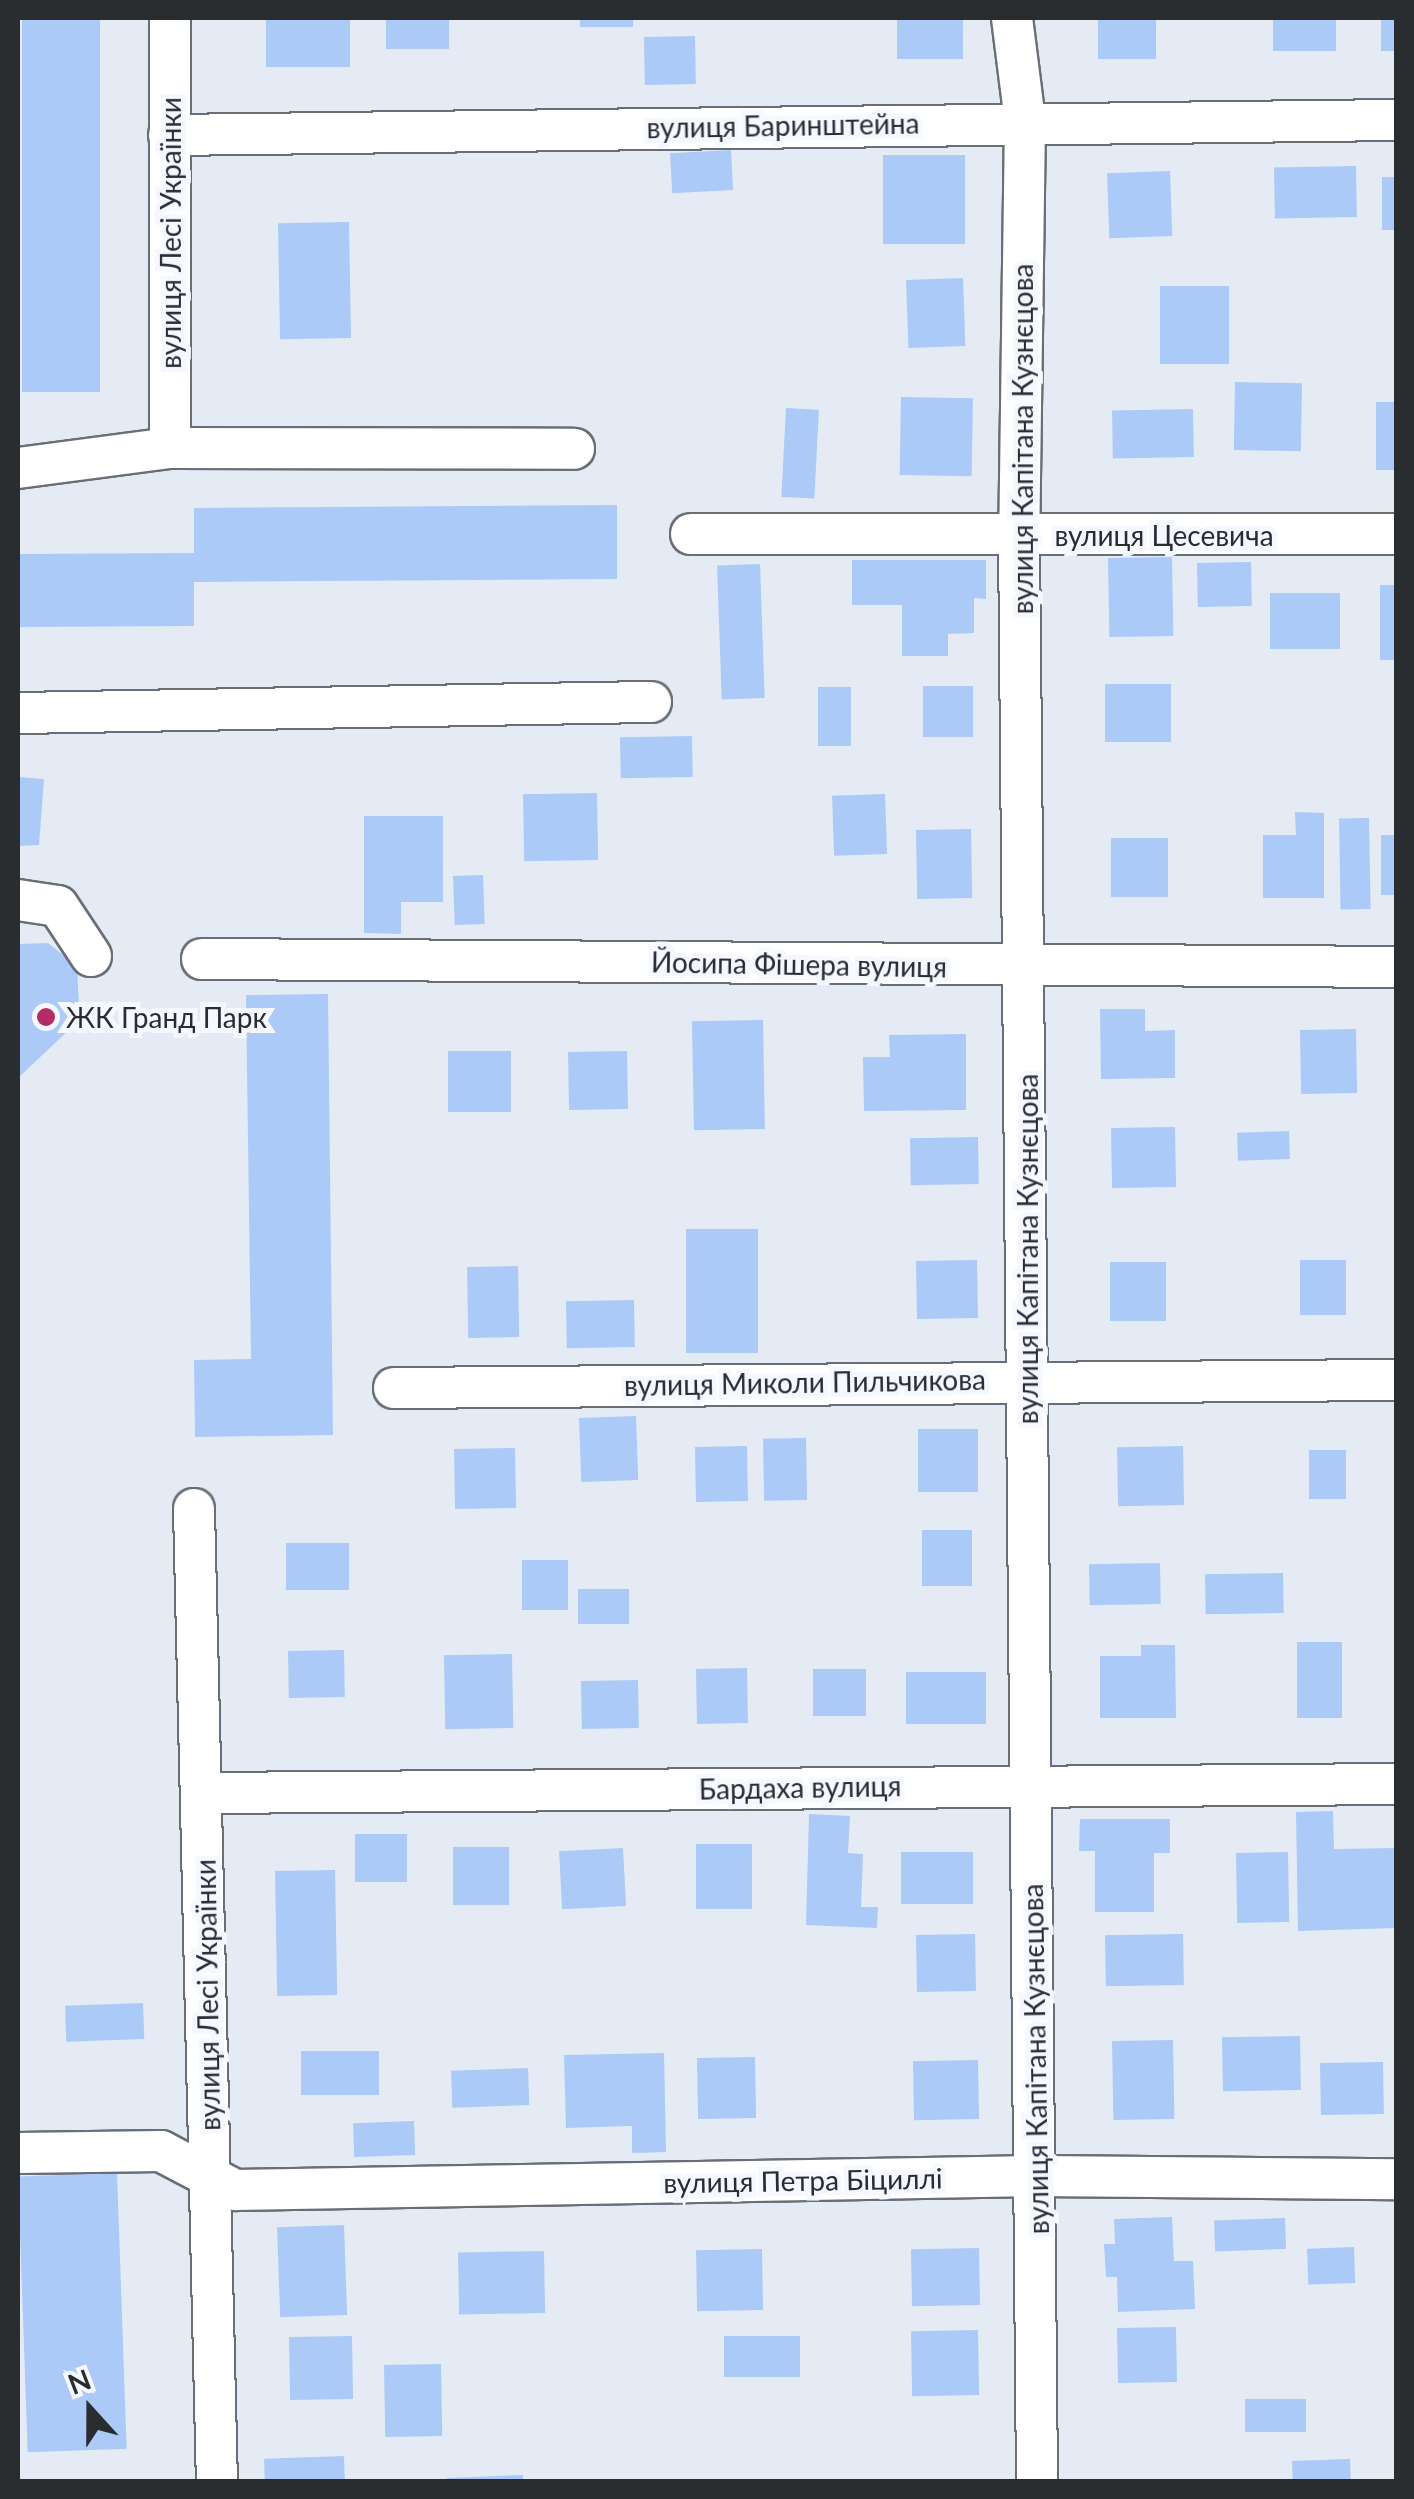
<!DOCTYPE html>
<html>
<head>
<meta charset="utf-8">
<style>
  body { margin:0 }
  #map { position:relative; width:1414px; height:2499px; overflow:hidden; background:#e5ebf5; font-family:Lato,sans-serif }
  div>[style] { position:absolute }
  .building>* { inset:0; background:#abcaf8; transform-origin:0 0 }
  .roads { filter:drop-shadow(2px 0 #696f77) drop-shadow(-2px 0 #696f77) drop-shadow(0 2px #696f77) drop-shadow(0 -2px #696f77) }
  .minor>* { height:40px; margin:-20px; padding:0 20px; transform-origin:20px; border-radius:20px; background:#fff }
  .dots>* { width:28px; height:28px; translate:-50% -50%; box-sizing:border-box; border:5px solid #f5f8fe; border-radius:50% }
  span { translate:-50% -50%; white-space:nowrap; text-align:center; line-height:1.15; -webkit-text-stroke:10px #f5f8fe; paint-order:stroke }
  .street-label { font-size:28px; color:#2a2d30 }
  .poi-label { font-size:28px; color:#2a2d30 }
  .left { translate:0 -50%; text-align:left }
  .frame { position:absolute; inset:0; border:20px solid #2a2d30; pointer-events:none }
  .north { position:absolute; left:40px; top:2359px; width:100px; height:100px; -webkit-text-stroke:8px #f5f8fe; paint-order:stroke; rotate:339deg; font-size:28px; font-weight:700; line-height:40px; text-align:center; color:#2a2d30 }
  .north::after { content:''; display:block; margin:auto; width:35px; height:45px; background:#2a2d30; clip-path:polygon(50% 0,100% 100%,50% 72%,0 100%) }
</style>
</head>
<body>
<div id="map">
  <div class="building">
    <i style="left:22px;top:18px;width:78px;height:374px"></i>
    <i style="left:266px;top:18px;width:84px;height:49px"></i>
    <i style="left:386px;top:18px;width:63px;height:31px"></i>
    <i style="left:580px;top:18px;width:53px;height:9px"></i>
    <i style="left:897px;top:18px;width:66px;height:41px"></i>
    <i style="left:1098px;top:18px;width:58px;height:41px"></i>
    <i style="left:1273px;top:18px;width:63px;height:33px"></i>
    <i style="left:1381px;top:18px;width:15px;height:33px"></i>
    <i style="left:695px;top:36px;width:48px;height:51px;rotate:89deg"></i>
    <i style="left:731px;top:150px;width:40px;height:61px;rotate:87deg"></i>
    <i style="left:883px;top:155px;width:82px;height:89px"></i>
    <i style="left:1356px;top:166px;width:51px;height:82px;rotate:89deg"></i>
    <i style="left:1170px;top:171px;width:65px;height:63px;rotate:88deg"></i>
    <i style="left:1382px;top:177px;width:14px;height:53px"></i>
    <i style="left:349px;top:222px;width:116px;height:71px;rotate:89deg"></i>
    <i style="left:963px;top:278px;width:68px;height:57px;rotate:88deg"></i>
    <i style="left:1160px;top:286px;width:69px;height:78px"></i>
    <i style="left:1235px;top:382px;width:67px;height:68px;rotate:1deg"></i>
    <i style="left:901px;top:397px;width:72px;height:78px;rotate:1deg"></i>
    <i style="left:1376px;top:402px;width:20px;height:68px"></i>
    <i style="left:786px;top:408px;width:33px;height:89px;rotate:3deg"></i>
    <i style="left:1193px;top:409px;width:48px;height:81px;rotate:89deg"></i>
    <i style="clip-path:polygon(617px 505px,617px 579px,194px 582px,194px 626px,18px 627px,18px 554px,194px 553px,194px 508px)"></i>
    <i style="left:1172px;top:557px;width:79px;height:64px;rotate:89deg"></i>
    <i style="clip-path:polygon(852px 560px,986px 560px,986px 599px,974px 598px,974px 633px,948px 634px,948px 656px,902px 656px,902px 605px,852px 605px)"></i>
    <i style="left:1251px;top:562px;width:44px;height:54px;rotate:89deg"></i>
    <i style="left:760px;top:564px;width:134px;height:43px;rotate:88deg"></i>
    <i style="left:1380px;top:585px;width:16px;height:75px"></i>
    <i style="left:1270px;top:593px;width:70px;height:56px"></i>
    <i style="left:1171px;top:684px;width:58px;height:66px;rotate:90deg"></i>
    <i style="left:923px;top:686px;width:50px;height:51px"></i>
    <i style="left:818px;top:687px;width:33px;height:59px"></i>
    <i style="left:692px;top:736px;width:41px;height:72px;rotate:89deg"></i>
    <i style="clip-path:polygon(18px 777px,44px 779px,39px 845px,18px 846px)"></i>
    <i style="left:597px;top:793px;width:67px;height:74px;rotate:89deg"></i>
    <i style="left:885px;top:794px;width:60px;height:53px;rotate:88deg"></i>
    <i style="clip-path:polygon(1295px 812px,1324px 813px,1324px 898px,1263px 898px,1263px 835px,1296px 835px)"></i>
    <i style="clip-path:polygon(364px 816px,443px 816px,443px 902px,401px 902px,401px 934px,364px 933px)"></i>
    <i style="left:1369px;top:818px;width:91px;height:30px;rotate:89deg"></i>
    <i style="left:971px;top:829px;width:69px;height:55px;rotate:89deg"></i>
    <i style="left:1381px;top:835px;width:15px;height:60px"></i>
    <i style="left:1111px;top:838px;width:57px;height:59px"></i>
    <i style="left:483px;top:875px;width:49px;height:30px;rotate:88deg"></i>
    <i style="clip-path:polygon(48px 943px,77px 966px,79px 1007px,71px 1028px,18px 1078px,18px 944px)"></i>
    <i style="clip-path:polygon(328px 994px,333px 1435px,195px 1437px,194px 1360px,251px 1359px,246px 995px)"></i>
    <i style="clip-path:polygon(1100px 1009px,1145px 1009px,1145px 1031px,1175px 1030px,1175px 1078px,1101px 1079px)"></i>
    <i style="left:763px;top:1020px;width:109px;height:71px;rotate:89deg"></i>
    <i style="left:1356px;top:1029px;width:64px;height:56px;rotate:89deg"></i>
    <i style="clip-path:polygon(966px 1034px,966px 1110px,864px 1111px,863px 1057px,890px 1057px,889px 1035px)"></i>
    <i style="left:511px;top:1051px;width:61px;height:63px;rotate:90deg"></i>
    <i style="left:627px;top:1051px;width:58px;height:59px;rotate:89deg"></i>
    <i style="left:1175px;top:1127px;width:60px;height:64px;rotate:89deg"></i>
    <i style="left:1289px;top:1131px;width:28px;height:52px;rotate:88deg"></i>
    <i style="left:978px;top:1137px;width:47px;height:68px;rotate:89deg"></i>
    <i style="left:758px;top:1229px;width:124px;height:72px;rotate:90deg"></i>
    <i style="left:977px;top:1260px;width:58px;height:61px;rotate:89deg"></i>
    <i style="left:1300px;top:1260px;width:46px;height:55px"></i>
    <i style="left:1166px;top:1262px;width:59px;height:56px;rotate:90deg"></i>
    <i style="left:518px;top:1266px;width:71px;height:51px;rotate:89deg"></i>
    <i style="left:634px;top:1300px;width:47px;height:68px;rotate:89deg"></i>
    <i style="left:636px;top:1416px;width:64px;height:57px;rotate:88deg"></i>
    <i style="left:918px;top:1429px;width:60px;height:63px"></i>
    <i style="left:806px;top:1438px;width:62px;height:43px;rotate:89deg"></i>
    <i style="left:747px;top:1446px;width:55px;height:52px;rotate:89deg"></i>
    <i style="left:1183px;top:1446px;width:59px;height:66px;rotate:89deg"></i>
    <i style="left:515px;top:1448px;width:60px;height:61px;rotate:89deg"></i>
    <i style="left:1309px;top:1450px;width:37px;height:49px"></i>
    <i style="left:972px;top:1530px;width:56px;height:50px;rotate:90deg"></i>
    <i style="left:349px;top:1543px;width:47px;height:63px;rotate:90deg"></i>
    <i style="left:568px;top:1560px;width:50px;height:46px;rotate:90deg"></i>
    <i style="left:1160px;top:1563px;width:41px;height:71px;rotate:89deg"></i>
    <i style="left:1283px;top:1573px;width:40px;height:78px;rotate:89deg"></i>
    <i style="left:629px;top:1589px;width:35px;height:51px;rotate:90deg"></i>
    <i style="left:1297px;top:1642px;width:45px;height:76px"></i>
    <i style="clip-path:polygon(1141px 1645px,1175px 1645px,1176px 1718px,1100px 1718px,1100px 1656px,1141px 1656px)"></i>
    <i style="left:344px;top:1650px;width:47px;height:56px;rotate:89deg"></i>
    <i style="left:512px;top:1654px;width:74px;height:68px;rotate:89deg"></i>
    <i style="left:747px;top:1668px;width:55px;height:51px;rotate:89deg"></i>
    <i style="left:866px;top:1669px;width:47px;height:53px;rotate:90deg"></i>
    <i style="left:986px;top:1672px;width:52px;height:80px;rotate:90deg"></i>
    <i style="left:638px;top:1680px;width:48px;height:57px;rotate:89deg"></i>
    <i style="clip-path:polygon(1333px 1811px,1334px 1849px,1396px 1848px,1396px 1928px,1298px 1931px,1296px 1812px)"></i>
    <i style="clip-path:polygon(809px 1814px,850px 1816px,848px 1853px,863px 1854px,861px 1907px,878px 1907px,877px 1928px,806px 1925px)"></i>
    <i style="clip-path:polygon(1080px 1819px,1170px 1819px,1170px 1853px,1154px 1853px,1154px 1912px,1095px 1912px,1095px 1851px,1079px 1851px)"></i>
    <i style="left:407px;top:1834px;width:48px;height:52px;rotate:90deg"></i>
    <i style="left:752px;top:1844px;width:65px;height:56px;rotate:90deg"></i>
    <i style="left:509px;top:1847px;width:58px;height:56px;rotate:90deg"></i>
    <i style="left:623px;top:1848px;width:58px;height:64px;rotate:87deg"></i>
    <i style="left:973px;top:1852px;width:52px;height:72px;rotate:90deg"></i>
    <i style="left:1288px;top:1852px;width:70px;height:52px;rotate:89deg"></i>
    <i style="left:335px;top:1870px;width:125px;height:60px;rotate:89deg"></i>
    <i style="left:975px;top:1934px;width:57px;height:59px;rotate:89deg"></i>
    <i style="left:1183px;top:1934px;width:51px;height:78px;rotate:89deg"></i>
    <i style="left:143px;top:2003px;width:36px;height:78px;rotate:88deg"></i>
    <i style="left:1300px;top:2036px;width:54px;height:78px;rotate:89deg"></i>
    <i style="left:1173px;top:2040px;width:79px;height:61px;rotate:89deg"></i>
    <i style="left:379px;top:2051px;width:44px;height:78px;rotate:90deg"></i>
    <i style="clip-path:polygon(664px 2053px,666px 2152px,632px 2153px,632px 2126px,566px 2128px,564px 2055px)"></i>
    <i style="left:755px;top:2057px;width:61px;height:58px;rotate:89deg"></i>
    <i style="left:978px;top:2060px;width:59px;height:65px;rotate:89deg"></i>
    <i style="left:1383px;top:2062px;width:52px;height:63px;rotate:89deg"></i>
    <i style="left:528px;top:2068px;width:37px;height:77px;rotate:88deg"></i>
    <i style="left:414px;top:2121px;width:34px;height:61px;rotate:88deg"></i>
    <i style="left:117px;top:2173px;width:276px;height:99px;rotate:88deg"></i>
    <i style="clip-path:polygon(1172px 2217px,1174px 2261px,1193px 2261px,1195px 2309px,1118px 2312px,1117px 2277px,1106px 2277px,1104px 2244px,1115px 2244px,1114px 2219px)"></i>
    <i style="left:1285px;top:2218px;width:31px;height:71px;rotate:88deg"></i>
    <i style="left:344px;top:2225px;width:90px;height:67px;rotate:88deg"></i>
    <i style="left:1354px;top:2247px;width:36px;height:47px;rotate:88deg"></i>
    <i style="left:979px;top:2248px;width:57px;height:68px;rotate:89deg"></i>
    <i style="left:762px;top:2249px;width:61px;height:66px;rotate:89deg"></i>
    <i style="left:544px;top:2251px;width:62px;height:86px;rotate:89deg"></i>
    <i style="left:1176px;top:2327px;width:55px;height:59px;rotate:89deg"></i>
    <i style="left:978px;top:2330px;width:65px;height:67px;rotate:89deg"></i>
    <i style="left:352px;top:2336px;width:63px;height:63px;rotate:89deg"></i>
    <i style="left:800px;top:2336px;width:41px;height:76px;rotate:90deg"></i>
    <i style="left:441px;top:2364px;width:72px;height:57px;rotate:89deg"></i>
    <i style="left:1245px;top:2399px;width:61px;height:33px"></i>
    <i style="left:344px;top:2456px;width:26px;height:80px;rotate:88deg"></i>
    <i style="left:1350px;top:2459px;width:23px;height:58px;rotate:88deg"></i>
    <i style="clip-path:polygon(523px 2475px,523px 2482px,447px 2482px,447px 2478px)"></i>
  </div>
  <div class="roads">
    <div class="minor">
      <i style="left:170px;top:18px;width:430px;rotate:90deg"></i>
      <i style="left:1012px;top:18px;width:104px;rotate:82.8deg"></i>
      <i style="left:1025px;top:121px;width:415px;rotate:90.8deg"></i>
      <i style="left:1019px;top:536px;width:1946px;rotate:89.47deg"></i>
      <i style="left:169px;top:135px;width:1227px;rotate:-0.7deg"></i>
      <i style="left:18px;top:468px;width:153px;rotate:-7.5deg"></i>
      <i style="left:170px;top:448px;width:404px;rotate:0.1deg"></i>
      <i style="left:691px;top:534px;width:705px"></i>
      <i style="left:18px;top:713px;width:633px;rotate:-1deg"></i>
      <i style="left:18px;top:900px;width:40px;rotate:8.5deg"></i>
      <i style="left:58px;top:906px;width:60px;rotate:56.6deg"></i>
      <i style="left:202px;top:959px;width:1194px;rotate:0.38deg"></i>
      <i style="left:394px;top:1388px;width:1002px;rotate:-0.46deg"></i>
      <i style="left:194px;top:1509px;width:973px;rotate:88.65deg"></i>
      <i style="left:203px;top:1793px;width:1193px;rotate:-0.43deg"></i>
      <i style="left:18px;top:2153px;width:143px;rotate:-0.8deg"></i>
      <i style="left:161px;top:2151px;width:84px;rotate:27.8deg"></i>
      <i style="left:235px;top:2190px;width:802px;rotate:-1deg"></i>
      <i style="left:1037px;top:2176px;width:359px;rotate:0.5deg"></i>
    </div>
  </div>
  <div class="dots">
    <i style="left:46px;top:1017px;background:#b52b66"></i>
  </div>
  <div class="street-label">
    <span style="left:783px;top:125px;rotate:-1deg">вулиця Баринштейна</span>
    <span style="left:170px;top:233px;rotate:-90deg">вулиця Лесі Українки</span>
    <span style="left:1022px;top:439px;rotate:-90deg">вулиця Капітана Кузнєцова</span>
    <span style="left:1164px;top:535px">вулиця Цесевича</span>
    <span style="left:799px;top:964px;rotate:1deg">Йосипа Фішера вулиця</span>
    <span style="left:1027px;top:1249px;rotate:-90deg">вулиця Капітана Кузнєцова</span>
    <span style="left:805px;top:1382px;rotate:-1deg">вулиця Миколи Пильчикова</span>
    <span style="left:800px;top:1787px;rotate:-1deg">Бардаха вулиця</span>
    <span style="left:207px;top:1995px;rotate:-91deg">вулиця Лесі Українки</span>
    <span style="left:1035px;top:2059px;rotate:-91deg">вулиця Капітана Кузнєцова</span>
    <span style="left:803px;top:2180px;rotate:-1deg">вулиця Петра Біциллі</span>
  </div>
  <div class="poi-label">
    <span class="left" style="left:66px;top:1017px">ЖК Гранд Парк</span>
  </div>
  <div class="frame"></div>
  <div class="north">N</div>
</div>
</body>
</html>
